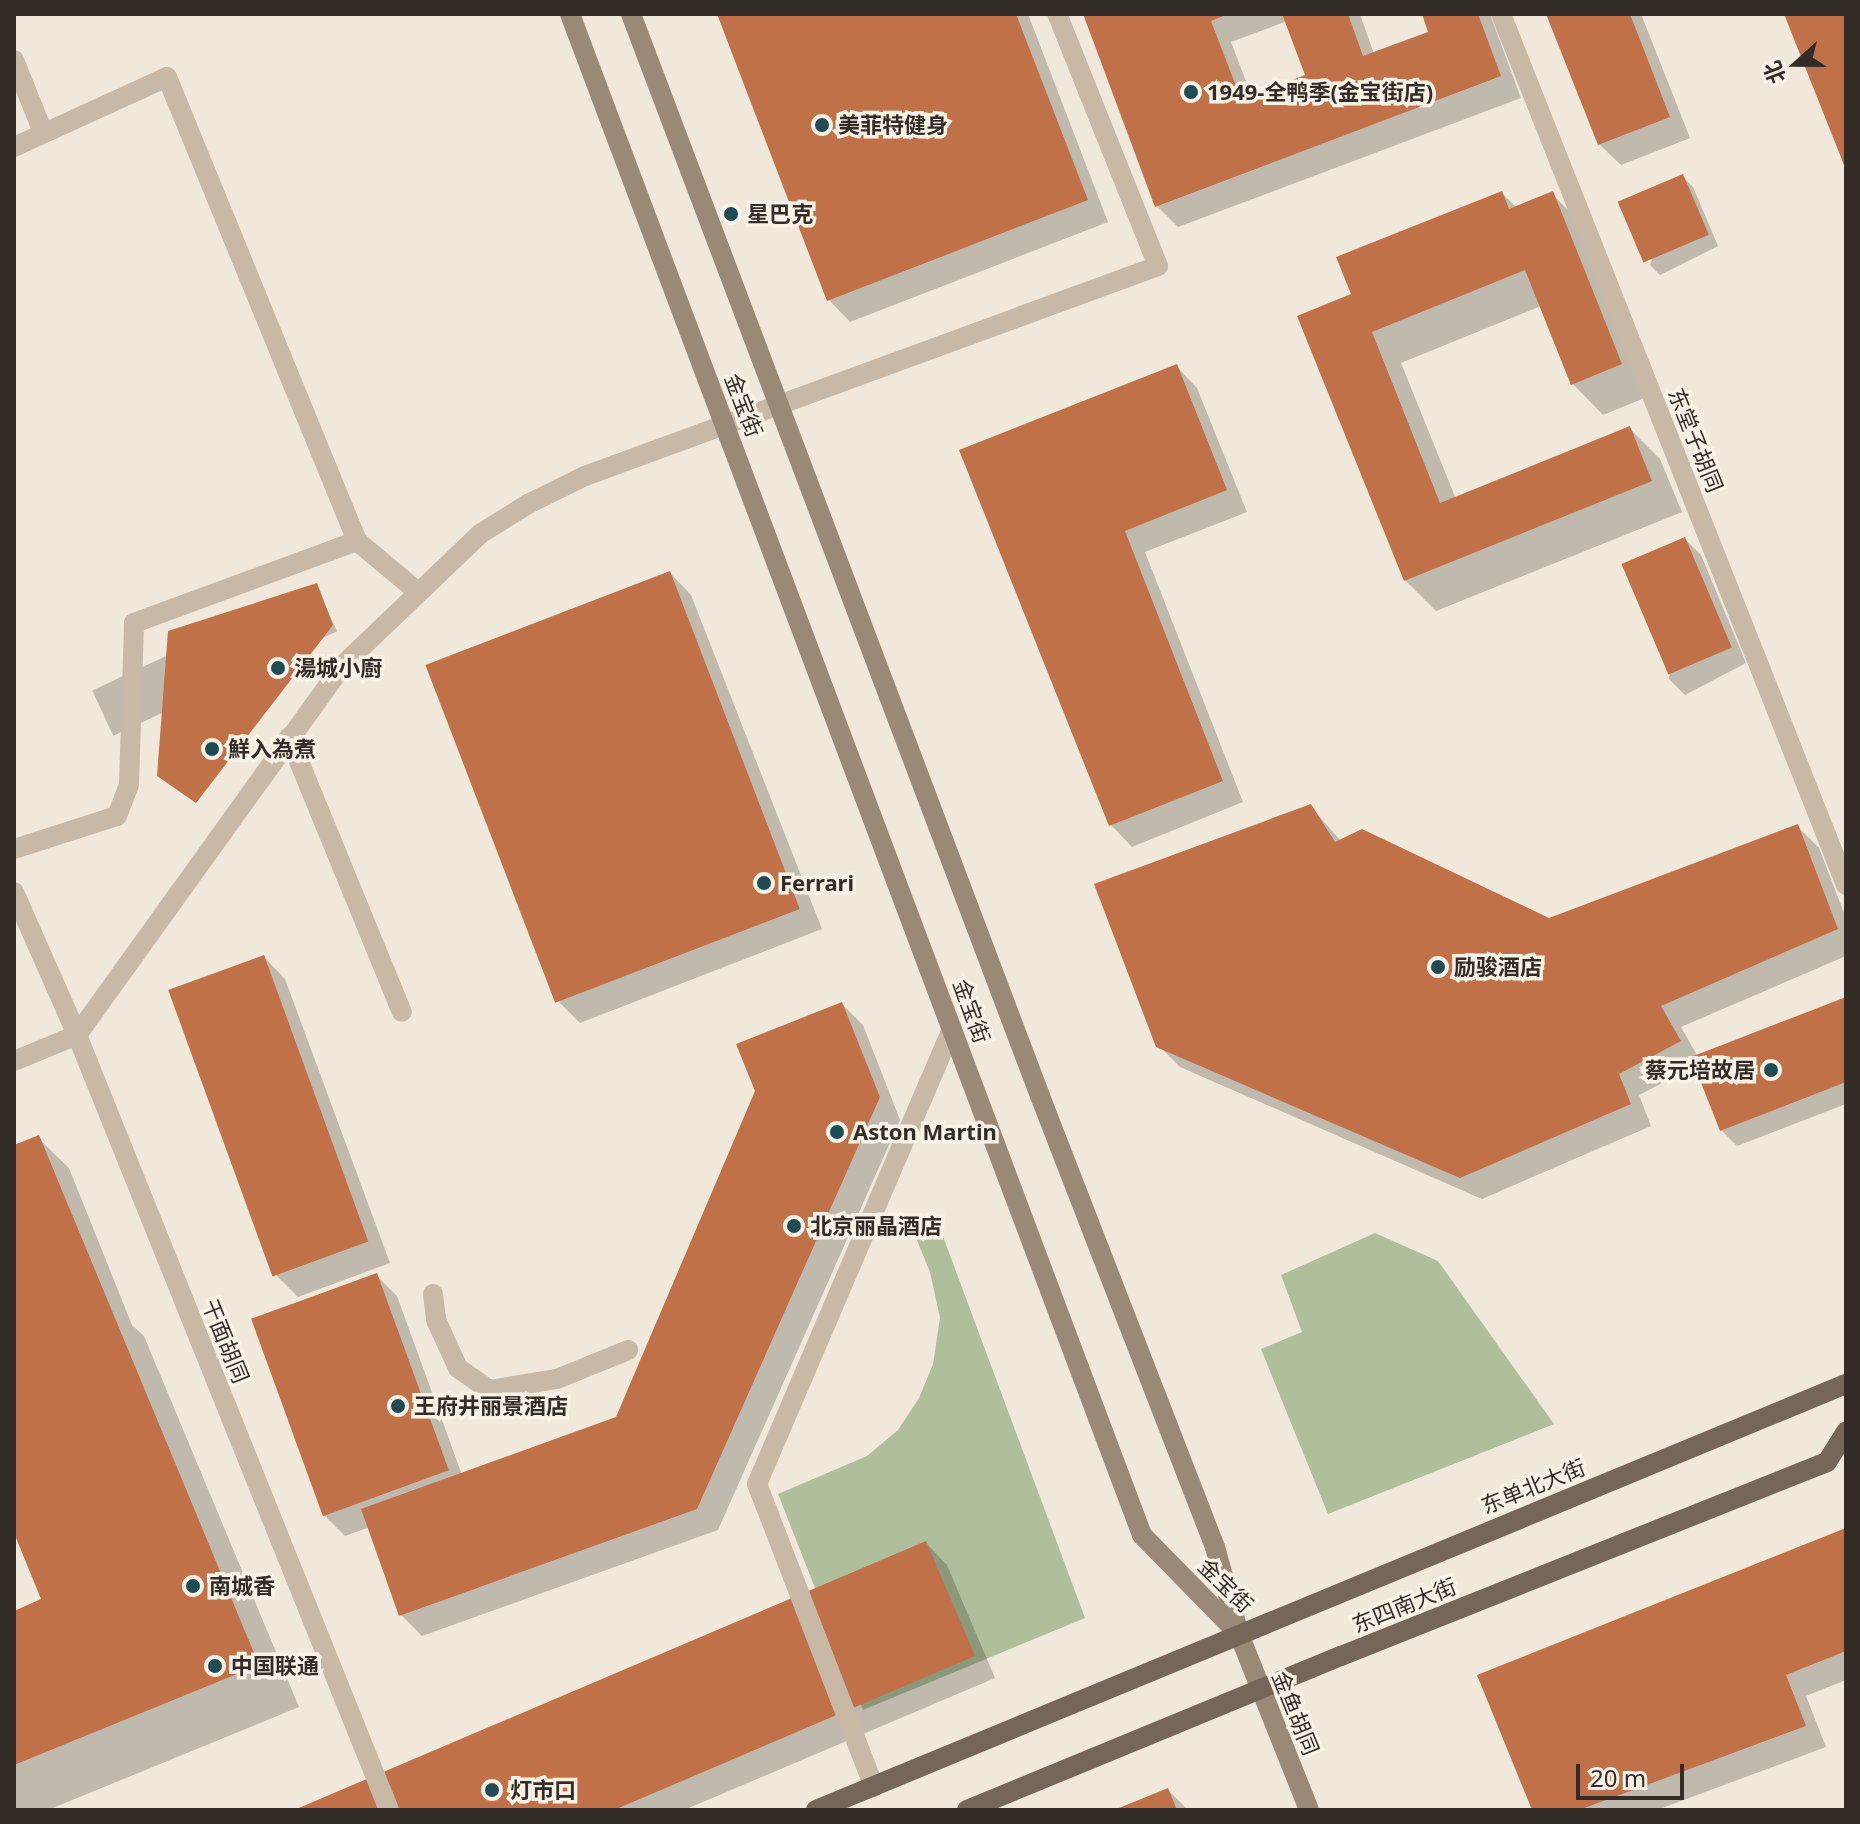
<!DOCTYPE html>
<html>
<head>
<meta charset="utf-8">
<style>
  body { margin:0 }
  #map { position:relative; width:1860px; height:1824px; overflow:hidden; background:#f0e8da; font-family:"Noto Sans","Noto Sans SC",sans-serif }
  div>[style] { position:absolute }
  .green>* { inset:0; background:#afbf9b }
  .shadow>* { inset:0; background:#0003; transform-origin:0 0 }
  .building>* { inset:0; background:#c17148; transform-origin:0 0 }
  .service>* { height:20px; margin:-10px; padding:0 10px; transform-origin:10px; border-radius:10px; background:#c8b9a7 }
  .minor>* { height:20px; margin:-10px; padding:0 10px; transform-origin:10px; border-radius:10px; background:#c8b9a7 }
  .secondary>* { height:20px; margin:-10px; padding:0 10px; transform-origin:10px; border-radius:10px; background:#9b8978 }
  .primary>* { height:20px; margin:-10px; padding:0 10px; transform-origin:10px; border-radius:10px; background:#766559 }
  .dots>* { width:22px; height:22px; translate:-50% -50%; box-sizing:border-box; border:4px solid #f8f2e6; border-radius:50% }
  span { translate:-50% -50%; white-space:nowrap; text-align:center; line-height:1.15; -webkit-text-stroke:7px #f8f2e6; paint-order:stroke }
  .poi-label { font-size:22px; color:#342d27; font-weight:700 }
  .left { translate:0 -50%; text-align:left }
  .right { translate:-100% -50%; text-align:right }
  .street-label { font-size:22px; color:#342d27 }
  .frame { position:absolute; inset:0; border:16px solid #342d27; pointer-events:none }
  .north { position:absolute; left:1756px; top:24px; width:80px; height:80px; -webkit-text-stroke:6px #f8f2e6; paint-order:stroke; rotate:249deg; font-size:22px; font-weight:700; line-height:32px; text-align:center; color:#342d27 }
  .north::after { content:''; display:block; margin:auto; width:28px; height:36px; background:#342d27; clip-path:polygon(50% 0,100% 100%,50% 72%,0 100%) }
  .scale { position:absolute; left:1576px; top:1764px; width:108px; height:36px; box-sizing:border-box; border:4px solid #342d27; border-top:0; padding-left:10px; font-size:24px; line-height:28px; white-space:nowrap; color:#342d27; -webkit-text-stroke:6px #f8f2e6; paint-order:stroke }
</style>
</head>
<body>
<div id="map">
  <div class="green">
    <i style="clip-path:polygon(938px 1223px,1085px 1618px,863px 1710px,778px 1494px,867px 1456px,898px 1430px,919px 1398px,933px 1364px,940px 1318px,930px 1272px,914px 1233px)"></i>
    <i style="clip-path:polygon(1375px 1233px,1438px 1261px,1554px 1424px,1328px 1514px,1261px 1349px,1302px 1332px,1281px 1275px)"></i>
  </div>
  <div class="shadow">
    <i style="clip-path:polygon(719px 14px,1028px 14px,1108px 222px,850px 322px,829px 300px)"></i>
    <i style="clip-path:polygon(evenodd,1085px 14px,1360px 14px,1374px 54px,1431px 33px,1424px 14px,1490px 14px,1521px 98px,1178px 227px,1157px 206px,1085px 14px,1287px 21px,1308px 76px,1252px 97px,1231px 42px,1287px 21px)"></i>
    <i style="clip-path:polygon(1549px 14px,1641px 14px,1690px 138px,1621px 165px,1599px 144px)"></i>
    <i style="clip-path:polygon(1682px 176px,1693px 187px,1718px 246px,1660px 275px,1650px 265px)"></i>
    <i style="clip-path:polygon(1502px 193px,1517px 208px,1552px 194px,1583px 225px,1652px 395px,1603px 415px,1573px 384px,1541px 306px,1401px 363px,1456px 499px,1629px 428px,1660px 459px,1682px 512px,1436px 611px,1405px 580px,1354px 295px)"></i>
    <i style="clip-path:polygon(1176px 366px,1197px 388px,1247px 512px,1145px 552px,1243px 802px,1132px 847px,1111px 825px,962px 451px)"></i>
    <i style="clip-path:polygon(1685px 539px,1701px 555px,1746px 663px,1685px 695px,1669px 679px)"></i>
    <i style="clip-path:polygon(670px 573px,691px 595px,822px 929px,580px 1023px,559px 1002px)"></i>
    <i style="left:316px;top:586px;width:50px;height:247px;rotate:65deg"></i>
    <i style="clip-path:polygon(1310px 806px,1341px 841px,1549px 920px,1798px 827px,1819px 848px,1846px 918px,1846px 956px,1681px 1027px,1698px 1057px,1846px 999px,1846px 1104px,1737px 1146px,1721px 1130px,1695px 1066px,1639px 1095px,1651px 1126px,1482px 1199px,1180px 1067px,1158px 1045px)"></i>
    <i style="clip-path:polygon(264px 957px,285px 979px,390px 1263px,298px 1297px,276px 1275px)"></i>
    <i style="clip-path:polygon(842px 1004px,863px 1025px,900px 1120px,718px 1530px,422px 1636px,401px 1615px,370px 1527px,345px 1536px,324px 1515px,376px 1275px,397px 1296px,462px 1475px,618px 1419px)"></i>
    <i style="clip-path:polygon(38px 1138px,69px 1168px,132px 1325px,144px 1336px,299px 1707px,48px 1810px,14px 1810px,14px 1613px,44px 1600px,14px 1528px,14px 1148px)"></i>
    <i style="clip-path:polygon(1846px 1530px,1846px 1680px,1806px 1696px,1826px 1747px,1657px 1810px,1534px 1810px)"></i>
    <i style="clip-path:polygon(926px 1543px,947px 1565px,995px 1678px,684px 1810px,299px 1810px)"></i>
    <i style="clip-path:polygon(1168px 1790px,1188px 1810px,1119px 1810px)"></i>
  </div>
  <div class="building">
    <i style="clip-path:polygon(717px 14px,1016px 14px,1088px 200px,827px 301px)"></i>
    <i style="clip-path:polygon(1083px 14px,1228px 14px,1211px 21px,1241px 99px,1305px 75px,1282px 14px,1348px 14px,1363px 56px,1428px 32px,1422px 14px,1478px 14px,1501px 76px,1155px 207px)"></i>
    <i style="clip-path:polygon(1546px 14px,1630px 14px,1670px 117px,1598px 145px)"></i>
    <i style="clip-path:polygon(1784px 14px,1846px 14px,1846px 170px)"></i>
    <i style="left:1683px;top:174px;width:66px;height:71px;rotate:67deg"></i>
    <i style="clip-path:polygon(1502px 191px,1509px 209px,1553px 191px,1622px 364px,1571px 385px,1525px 270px,1372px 332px,1440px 503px,1630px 426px,1652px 481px,1404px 581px,1297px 316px,1351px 294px,1336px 257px)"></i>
    <i style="clip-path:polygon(1177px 364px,1227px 490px,1125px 531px,1223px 781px,1109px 826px,959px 450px)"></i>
    <i style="left:1685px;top:537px;width:120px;height:69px;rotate:67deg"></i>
    <i style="left:670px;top:571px;width:362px;height:262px;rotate:69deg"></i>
    <i style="clip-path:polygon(317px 583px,333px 625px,196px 803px,157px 776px,168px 631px)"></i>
    <i style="clip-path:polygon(1311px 804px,1335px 842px,1362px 829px,1549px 918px,1798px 824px,1838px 929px,1661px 1006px,1681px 1041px,1619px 1074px,1631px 1104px,1460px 1178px,1156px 1047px,1094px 884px)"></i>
    <i style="left:264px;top:955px;width:305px;height:102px;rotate:70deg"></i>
    <i style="clip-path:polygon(1846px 997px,1846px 1082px,1720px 1131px,1691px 1057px)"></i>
    <i style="clip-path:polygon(842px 1002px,880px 1097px,697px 1509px,399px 1616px,361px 1509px,616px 1417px,755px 1091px,736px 1044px)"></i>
    <i style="clip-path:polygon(39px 1135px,259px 1665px,14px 1765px,14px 1611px,41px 1599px,14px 1533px,14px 1145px)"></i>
    <i style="left:377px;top:1273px;width:210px;height:134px;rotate:70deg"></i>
    <i style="clip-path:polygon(1846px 1528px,1846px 1651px,1786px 1675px,1806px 1726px,1579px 1810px,1532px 1810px,1477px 1675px)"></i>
    <i style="clip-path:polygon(926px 1541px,975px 1656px,614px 1810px,294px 1810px)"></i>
    <i style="clip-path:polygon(1168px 1788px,1177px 1810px,1114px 1810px)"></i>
  </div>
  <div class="service">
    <i style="left:14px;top:60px;width:78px;rotate:68.1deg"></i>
    <i style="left:14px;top:147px;width:168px;rotate:-24.6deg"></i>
    <i style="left:167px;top:77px;width:501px;rotate:67.73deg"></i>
    <i style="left:357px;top:541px;width:80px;rotate:39.9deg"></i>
    <i style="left:14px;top:849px;width:108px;rotate:-17.8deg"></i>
    <i style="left:117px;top:816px;width:34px;rotate:-69deg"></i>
    <i style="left:129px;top:784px;width:161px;rotate:-88.2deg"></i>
    <i style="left:134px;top:623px;width:238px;rotate:-20.2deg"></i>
    <i style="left:433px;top:1294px;width:26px;rotate:83deg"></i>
    <i style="left:436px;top:1320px;width:53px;rotate:65.4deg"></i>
    <i style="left:458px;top:1368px;width:38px;rotate:35deg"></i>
    <i style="left:489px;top:1390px;width:69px;rotate:-9.2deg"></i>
    <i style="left:557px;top:1379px;width:77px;rotate:-22.2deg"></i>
    <i style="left:874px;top:1787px;width:325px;rotate:-111.1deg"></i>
    <i style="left:757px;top:1484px;width:495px;rotate:-66.8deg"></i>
  </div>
  <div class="minor">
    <i style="left:1501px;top:14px;width:937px;rotate:68.39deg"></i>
    <i style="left:289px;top:737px;width:297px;rotate:67.7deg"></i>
    <i style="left:14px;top:892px;width:156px;rotate:66.2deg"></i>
    <i style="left:77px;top:1035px;width:835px;rotate:68.07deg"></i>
    <i style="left:14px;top:1061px;width:68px;rotate:-22.4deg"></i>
    <i style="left:77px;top:1035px;width:454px;rotate:-54.3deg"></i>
    <i style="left:342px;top:666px;width:191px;rotate:-43.7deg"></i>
    <i style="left:480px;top:534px;width:57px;rotate:-32deg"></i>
    <i style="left:528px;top:504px;width:64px;rotate:-26.2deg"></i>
    <i style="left:585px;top:476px;width:610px;rotate:-20.13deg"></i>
    <i style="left:1158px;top:266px;width:271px;rotate:-111.8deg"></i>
  </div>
  <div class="secondary">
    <i style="left:570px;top:14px;width:1625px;rotate:69.39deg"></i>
    <i style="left:1142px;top:1535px;width:134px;rotate:45.6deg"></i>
    <i style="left:631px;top:14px;width:1157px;rotate:69.29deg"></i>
    <i style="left:1040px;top:1096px;width:484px;rotate:68.8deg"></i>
    <i style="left:1215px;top:1547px;width:90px;rotate:74.6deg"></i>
    <i style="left:1239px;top:1634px;width:189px;rotate:68.3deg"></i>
  </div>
  <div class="primary">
    <i style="left:816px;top:1810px;width:1115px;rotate:-22.47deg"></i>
    <i style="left:967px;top:1810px;width:404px;rotate:-22.4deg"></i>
    <i style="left:1341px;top:1656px;width:523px;rotate:-21.76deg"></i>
    <i style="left:1827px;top:1462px;width:36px;rotate:-58deg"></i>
  </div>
  <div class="dots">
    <i style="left:1191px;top:92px;background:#1f4b54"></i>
    <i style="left:822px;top:125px;background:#1f4b54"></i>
    <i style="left:731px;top:214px;background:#1f4b54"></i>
    <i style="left:278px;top:668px;background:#1f4b54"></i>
    <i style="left:212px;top:749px;background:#1f4b54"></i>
    <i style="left:764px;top:883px;background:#1f4b54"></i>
    <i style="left:1438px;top:967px;background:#1f4b54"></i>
    <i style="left:1771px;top:1070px;background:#1f4b54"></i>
    <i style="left:837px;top:1132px;background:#1f4b54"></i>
    <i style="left:794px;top:1226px;background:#1f4b54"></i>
    <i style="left:398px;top:1406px;background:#1f4b54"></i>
    <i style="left:193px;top:1586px;background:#1f4b54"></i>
    <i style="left:215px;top:1666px;background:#1f4b54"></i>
    <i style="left:492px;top:1790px;background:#1f4b54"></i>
  </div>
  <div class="poi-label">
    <span class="left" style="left:1207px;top:92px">1949-全鸭季(金宝街店)</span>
    <span class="left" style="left:838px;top:125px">美菲特健身</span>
    <span class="left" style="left:747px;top:214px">星巴克</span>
    <span class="left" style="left:294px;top:668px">湯城小廚</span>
    <span class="left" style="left:228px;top:749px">鮮入為煮</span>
    <span class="left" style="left:780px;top:883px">Ferrari</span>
    <span class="left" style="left:1454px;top:967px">励骏酒店</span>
    <span class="right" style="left:1755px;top:1070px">蔡元培故居</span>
    <span class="left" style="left:853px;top:1132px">Aston Martin</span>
    <span class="left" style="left:810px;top:1226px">北京丽晶酒店</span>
    <span class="left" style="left:414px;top:1406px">王府井丽景酒店</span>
    <span class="left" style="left:209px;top:1586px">南城香</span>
    <span class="left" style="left:231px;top:1666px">中国联通</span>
    <span class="left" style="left:510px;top:1790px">灯市口</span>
  </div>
  <div class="street-label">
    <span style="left:744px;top:405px;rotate:69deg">金宝街</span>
    <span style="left:1696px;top:440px;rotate:68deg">东堂子胡同</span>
    <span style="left:972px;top:1011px;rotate:70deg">金宝街</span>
    <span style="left:226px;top:1341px;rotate:68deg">干面胡同</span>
    <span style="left:1533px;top:1486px;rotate:-22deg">东单北大街</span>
    <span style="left:1226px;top:1585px;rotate:44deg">金宝街</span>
    <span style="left:1404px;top:1605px;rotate:-22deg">东四南大街</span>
    <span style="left:1296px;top:1713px;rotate:68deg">金鱼胡同</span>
  </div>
  <div class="frame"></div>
  <div class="north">北</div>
  <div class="scale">20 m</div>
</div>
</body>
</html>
